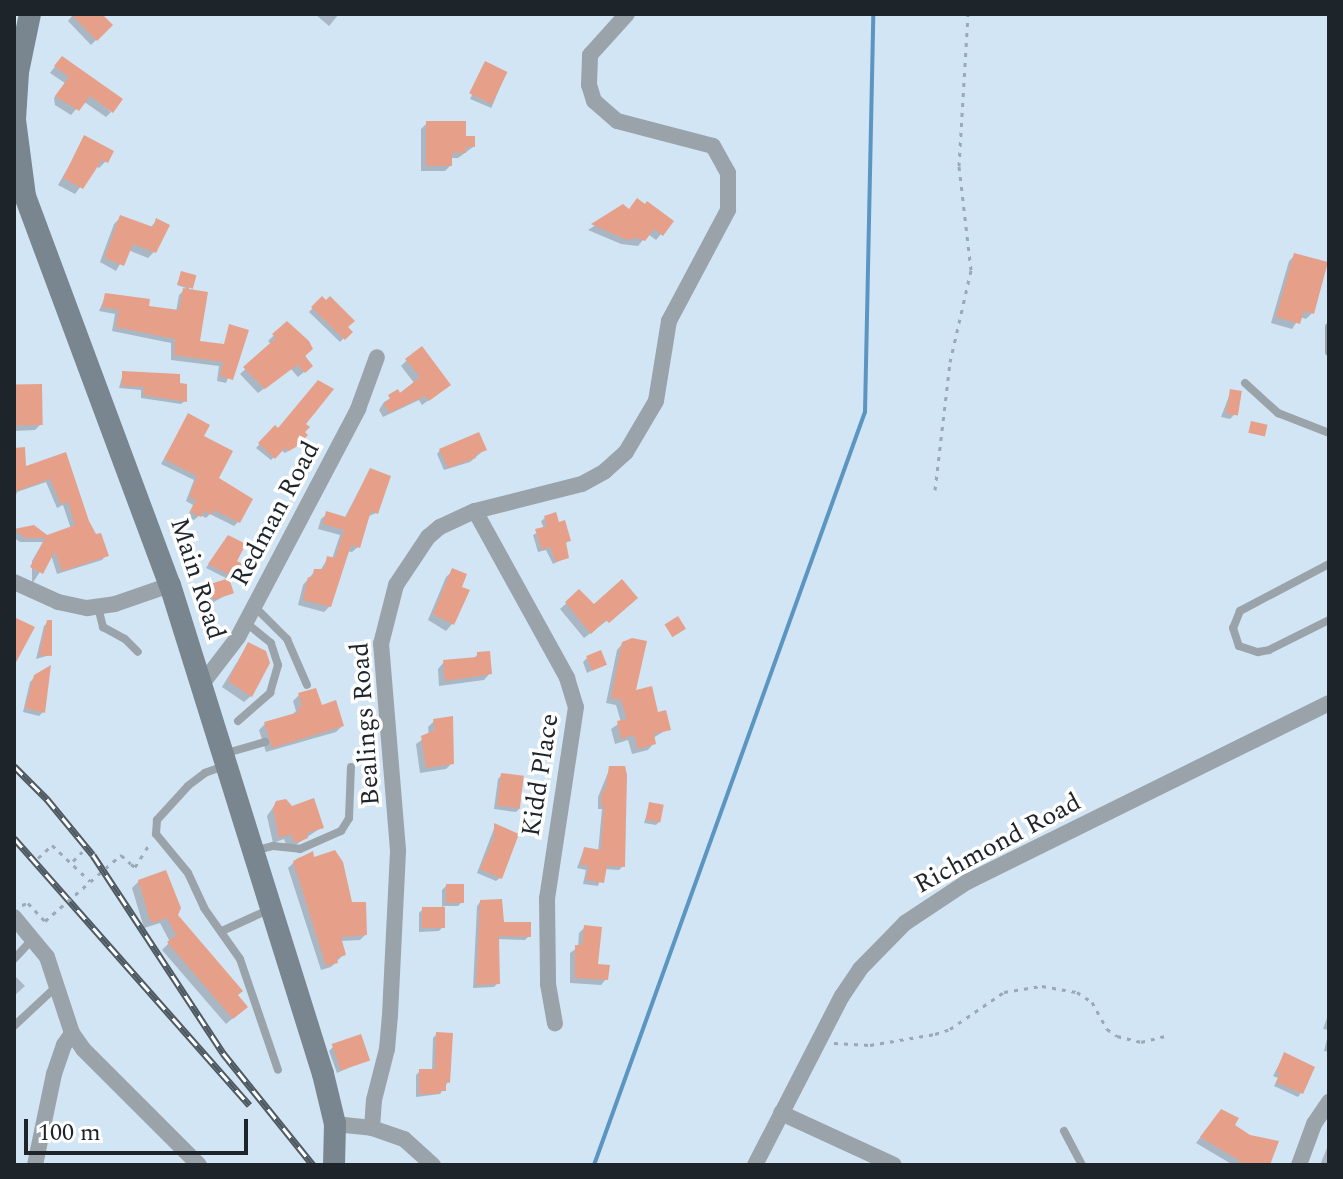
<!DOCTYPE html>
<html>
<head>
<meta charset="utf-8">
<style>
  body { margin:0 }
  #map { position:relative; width:1343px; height:1179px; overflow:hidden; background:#d2e5f4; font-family:Spectral,serif }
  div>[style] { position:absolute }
  .shadow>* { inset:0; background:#0003; transform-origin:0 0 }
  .stream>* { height:4px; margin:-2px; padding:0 2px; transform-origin:2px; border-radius:2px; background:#5b95c1 }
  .building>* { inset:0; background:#e6a08a; transform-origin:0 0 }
  .path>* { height:3px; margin-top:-1.5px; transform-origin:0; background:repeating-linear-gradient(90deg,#9aa9b6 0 4px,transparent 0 10px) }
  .lane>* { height:8px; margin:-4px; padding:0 4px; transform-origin:4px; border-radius:4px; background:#9ba3aa }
  .street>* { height:16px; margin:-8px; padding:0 8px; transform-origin:8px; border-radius:8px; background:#9ba3aa }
  .secondary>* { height:22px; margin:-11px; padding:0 11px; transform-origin:11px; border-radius:11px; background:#79858f }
  .rail>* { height:7px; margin-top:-3.5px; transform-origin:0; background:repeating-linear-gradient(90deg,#fff 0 12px,#4e5961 0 24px); box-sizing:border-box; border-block:2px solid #4e5961 }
  .path-bridge>* { height:3px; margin-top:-1.5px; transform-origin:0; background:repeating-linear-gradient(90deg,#9aa9b6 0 4px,transparent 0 10px) }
  span { translate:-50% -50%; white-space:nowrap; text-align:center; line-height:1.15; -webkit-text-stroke:7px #fff; paint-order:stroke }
  .street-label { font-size:26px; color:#1d242a }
  .frame { position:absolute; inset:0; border:16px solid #1d242a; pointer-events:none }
  .scale { position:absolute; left:24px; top:1119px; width:224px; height:36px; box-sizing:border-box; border:4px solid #1d242a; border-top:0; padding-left:10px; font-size:24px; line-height:28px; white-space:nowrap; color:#1d242a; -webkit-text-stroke:6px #fff; paint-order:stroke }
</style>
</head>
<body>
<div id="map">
  <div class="shadow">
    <i style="clip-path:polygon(70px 14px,104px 14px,102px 17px,111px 25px,91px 45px,68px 21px,72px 16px)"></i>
    <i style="clip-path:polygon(315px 14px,339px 14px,329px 26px)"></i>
    <i style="clip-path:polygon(57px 64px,111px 112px,106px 117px,83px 101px,71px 115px,55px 105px,54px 98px,65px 83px,50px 73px)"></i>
    <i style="left:485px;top:64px;width:23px;height:38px;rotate:23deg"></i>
    <i style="clip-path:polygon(427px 123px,464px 138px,473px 147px,458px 158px,450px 158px,450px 166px,445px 171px,421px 171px,421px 129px)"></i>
    <i style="clip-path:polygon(85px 138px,106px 161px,99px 168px,96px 166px,75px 194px,58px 185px)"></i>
    <i style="clip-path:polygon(623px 207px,628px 211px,671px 222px,656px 240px,648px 234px,638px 246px,621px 244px,588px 230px)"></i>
    <i style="clip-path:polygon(120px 218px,150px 228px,157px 220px,154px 252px,148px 258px,128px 250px,116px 271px,100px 262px,114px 224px)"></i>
    <i style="clip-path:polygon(1295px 255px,1312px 313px,1306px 319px,1300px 317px,1292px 329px,1271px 323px,1289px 261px)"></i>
    <i style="clip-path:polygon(181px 273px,194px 276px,188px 291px,205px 293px,198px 342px,221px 345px,225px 331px,219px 353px,223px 354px,230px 326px,247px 331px,226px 383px,217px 381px,219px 366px,171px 360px,171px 343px,112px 331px,115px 314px,99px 311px,106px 295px,148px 301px,147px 307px,176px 312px,179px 295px,186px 288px,177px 285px)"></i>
    <i style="clip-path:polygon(322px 298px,350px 332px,340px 342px,309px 312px)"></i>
    <i style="clip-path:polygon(287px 323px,311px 366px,298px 377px,291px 369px,258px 393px,240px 374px,272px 345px,268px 341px)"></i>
    <i style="clip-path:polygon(407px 360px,443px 390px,422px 405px,419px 400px,383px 417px,379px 410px,384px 402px,415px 384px,401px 366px)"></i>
    <i style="clip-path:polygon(123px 373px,185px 401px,181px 404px,141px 398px,141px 390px,119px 388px)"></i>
    <i style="clip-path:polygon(14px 387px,41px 424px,35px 430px,14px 431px)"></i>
    <i style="clip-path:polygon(1231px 391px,1234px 415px,1230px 419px,1221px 417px)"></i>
    <i style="clip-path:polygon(188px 416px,238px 522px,234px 526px,210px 514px,206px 518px,200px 515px,194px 520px,187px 517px,193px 505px,186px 501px,194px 480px,161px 464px)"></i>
    <i style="clip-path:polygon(303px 424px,290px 450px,285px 453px,281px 450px,271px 460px,256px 448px,275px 428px,278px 430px)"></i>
    <i style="clip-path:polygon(14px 450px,25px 469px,65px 454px,87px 521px,106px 555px,102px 560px,57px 574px,51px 555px,32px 584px,32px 561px,43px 542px,20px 542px,14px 538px,14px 531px,33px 527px,47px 537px,71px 529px,63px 505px,57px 508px,46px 482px,17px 492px,14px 502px)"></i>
    <i style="clip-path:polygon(440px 450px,484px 450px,470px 462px,444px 470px,437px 454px)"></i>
    <i style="clip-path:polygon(370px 470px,376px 513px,367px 517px,358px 547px,352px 552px,347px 551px,330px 606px,324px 612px,298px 605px,303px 585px,315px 571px,320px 571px,328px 558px,332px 559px,340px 535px,318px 529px,321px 519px,327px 514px,344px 519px)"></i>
    <i style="clip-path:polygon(545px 518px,569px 540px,565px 544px,567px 557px,553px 564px,546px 550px,538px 552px,533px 535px,544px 529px,541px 521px)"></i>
    <i style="clip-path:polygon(224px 541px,241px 581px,238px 584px,206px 568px)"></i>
    <i style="clip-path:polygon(453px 571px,452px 624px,446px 631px,428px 620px,446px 577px)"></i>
    <i style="clip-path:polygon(210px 587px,232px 592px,210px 604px,206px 591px)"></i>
    <i style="clip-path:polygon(579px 592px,594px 606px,630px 603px,584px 638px,560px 609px)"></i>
    <i style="clip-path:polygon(48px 622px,50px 655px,36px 659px,44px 626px)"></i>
    <i style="clip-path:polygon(623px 643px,634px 693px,668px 729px,653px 738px,654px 743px,648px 750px,632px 754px,628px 740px,615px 744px,611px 729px,621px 722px,616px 705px,606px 703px,617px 650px)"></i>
    <i style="clip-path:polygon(248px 644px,251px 696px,244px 702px,222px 687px)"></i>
    <i style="clip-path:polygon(478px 654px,490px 673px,484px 680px,439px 686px,438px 669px,444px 662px,472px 660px)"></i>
    <i style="clip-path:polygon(587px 658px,605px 664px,587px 673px,583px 662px)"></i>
    <i style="clip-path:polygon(35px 677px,43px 712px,39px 716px,23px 712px,30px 682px)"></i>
    <i style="clip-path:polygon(299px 695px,342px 726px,336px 732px,266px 752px,259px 730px,265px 724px,292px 715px,296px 711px,293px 701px)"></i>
    <i style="clip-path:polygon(434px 721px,452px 763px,446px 769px,420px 773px,416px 744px,429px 735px,428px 727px)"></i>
    <i style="clip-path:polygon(610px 768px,623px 866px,619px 870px,604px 869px,598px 886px,583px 884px,586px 870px,577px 868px,584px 849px,598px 852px,602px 809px,598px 809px,598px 797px)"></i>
    <i style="clip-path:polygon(502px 775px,520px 808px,516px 812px,494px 809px,498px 779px)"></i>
    <i style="clip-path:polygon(277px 802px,292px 808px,322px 827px,291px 848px,287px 847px,284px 839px,273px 843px,267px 816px)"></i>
    <i style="clip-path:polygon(650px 805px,660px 821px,656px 825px,644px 823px)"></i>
    <i style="clip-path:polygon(495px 826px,500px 878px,496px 881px,477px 873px)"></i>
    <i style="clip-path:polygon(311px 854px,351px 905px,365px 935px,360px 940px,340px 941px,344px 954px,331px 967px,321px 970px,288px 868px,298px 858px)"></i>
    <i style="clip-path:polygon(139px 881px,175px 916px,236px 995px,239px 1013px,226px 1024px,162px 950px,170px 942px,160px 923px,144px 928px,132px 888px)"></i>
    <i style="clip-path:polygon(446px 886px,462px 902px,458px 906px,443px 906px,443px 927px,439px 931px,419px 932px,419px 913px,423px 909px,442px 909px,442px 890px)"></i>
    <i style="clip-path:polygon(480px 902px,502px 924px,529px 936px,525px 940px,497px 939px,498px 983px,494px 987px,473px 988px,477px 906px)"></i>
    <i style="clip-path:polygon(585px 927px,596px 966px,606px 979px,601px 985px,570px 983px,570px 953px,578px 947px,579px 933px)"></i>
    <i style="clip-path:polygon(14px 975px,25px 986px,14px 996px)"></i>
    <i style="clip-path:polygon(1329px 1013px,1329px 1030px,1323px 1029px)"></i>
    <i style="clip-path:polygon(1329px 1031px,1329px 1052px,1324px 1051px)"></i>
    <i style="clip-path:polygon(437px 1034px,448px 1082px,440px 1094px,416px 1097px,416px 1075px,420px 1071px,432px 1071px,433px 1038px)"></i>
    <i style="clip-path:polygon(333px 1047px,368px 1059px,337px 1073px,329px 1051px)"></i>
    <i style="clip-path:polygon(1284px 1055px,1301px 1093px,1298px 1097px,1274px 1086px,1278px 1078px,1273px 1076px)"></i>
    <i style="clip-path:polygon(1216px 1117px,1232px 1125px,1270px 1165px,1233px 1165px,1196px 1143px)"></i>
    <i style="clip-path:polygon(1329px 1143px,1329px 1165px,1320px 1165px)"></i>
  </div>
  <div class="stream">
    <i style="left:594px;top:1165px;width:800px;rotate:-70.21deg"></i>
    <i style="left:865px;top:412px;width:398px;rotate:-88.8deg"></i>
  </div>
  <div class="building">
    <i style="clip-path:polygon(71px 14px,102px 14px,113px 25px,97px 41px)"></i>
    <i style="clip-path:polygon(62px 56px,123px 99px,113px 113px,90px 96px,79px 111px,55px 96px,69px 77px,54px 66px)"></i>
    <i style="left:485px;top:61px;width:25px;height:36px;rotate:26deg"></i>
    <i style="clip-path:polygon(426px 121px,466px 121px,466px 136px,475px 136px,475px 147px,466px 147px,466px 153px,452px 153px,452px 166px,426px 166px)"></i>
    <i style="clip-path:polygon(84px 135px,114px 151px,108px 163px,102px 160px,83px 189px,63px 178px)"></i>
    <i style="clip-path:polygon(637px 198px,645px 204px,647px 201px,674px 221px,663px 236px,654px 229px,645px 241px,637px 238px,627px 240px,591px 224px,623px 204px,629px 209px)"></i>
    <i style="clip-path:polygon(120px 215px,153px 227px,156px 218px,170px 225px,156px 253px,133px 244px,124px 266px,107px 259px,105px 256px)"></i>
    <i style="clip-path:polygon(1294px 253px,1328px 262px,1314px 314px,1304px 311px,1300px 324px,1276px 317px)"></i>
    <i style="left:181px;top:271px;width:16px;height:14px;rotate:15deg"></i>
    <i style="clip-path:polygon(183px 288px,208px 292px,200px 341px,224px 344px,229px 324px,249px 330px,233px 380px,220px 376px,223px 362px,174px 355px,175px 339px,116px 327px,119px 310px,102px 307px,105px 293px,150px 299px,149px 306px,179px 310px)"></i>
    <i style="clip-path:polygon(322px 296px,326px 300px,330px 296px,355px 321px,348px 327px,353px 332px,345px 340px,311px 307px)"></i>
    <i style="clip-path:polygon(287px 321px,309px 341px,313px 349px,305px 356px,313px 366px,305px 373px,297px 365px,265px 389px,243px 367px,276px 338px,272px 334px)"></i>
    <i style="clip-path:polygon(422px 346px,451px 385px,429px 401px,425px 396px,389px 413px,384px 403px,390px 399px,388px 395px,398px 389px,400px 393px,420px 377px,405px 359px)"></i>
    <i style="clip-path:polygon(122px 371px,180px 374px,180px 383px,187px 384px,187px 402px,143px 395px,144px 387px,122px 386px)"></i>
    <i style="clip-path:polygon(318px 380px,334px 389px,306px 424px,310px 427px,305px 432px,308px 435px,296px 447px,289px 451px,285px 448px,275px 459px,258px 443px,275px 425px,278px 428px)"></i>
    <i style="left:42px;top:384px;width:41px;height:28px;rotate:89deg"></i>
    <i style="left:1230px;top:389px;width:12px;height:25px;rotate:9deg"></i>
    <i style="clip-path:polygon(188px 413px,210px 425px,204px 436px,233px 451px,219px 478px,253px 499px,240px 523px,214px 510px,212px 515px,204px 511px,201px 517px,190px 512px,196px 500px,189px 497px,197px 476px,164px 459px)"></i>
    <i style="left:1251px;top:421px;width:17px;height:12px;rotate:13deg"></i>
    <i style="clip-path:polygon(479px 432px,487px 450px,475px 455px,476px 458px,448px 468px,439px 449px)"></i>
    <i style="clip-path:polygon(25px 447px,26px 466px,66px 452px,89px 521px,96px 534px,101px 533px,109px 556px,62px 571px,55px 551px,43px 574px,30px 567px,45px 538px,25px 538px,14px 529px,34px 525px,47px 535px,75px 525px,68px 502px,61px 504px,50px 479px,14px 492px,14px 448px)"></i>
    <i style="clip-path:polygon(370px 468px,391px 476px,378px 514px,371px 511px,360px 548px,351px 545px,331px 607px,303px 600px,308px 577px,312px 578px,314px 569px,324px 569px,327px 556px,335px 558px,344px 530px,323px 524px,326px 511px,346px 517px)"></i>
    <i style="clip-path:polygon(556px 512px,559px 522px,565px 520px,571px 541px,566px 542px,569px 558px,556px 562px,550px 547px,542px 550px,535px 529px,547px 526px,544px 516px)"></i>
    <i style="clip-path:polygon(228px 535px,246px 544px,237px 561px,250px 568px,243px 582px,208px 564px)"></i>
    <i style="clip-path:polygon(452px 568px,467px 574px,462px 587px,470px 590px,454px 625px,433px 614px)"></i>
    <i style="left:229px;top:578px;width:16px;height:22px;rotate:72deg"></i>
    <i style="clip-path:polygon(622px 579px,638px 598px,609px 623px,606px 620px,591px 634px,565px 602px,579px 589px,594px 604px)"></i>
    <i style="left:678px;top:616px;width:15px;height:16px;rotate:58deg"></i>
    <i style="clip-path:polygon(14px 617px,35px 627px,14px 666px)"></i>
    <i style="clip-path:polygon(47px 620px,52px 620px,52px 656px,39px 655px)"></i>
    <i style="clip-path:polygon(632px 638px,647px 641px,636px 690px,652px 686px,658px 712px,666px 710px,671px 730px,654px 734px,656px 744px,638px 749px,634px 735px,621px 739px,617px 721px,627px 719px,621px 700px,611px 698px,622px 642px)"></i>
    <i style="clip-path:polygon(248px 642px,266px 651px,270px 663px,252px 697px,228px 681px)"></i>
    <i style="left:601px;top:650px;width:16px;height:16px;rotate:68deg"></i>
    <i style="clip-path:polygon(490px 651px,492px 674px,445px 681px,443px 660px,477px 657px,477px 652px)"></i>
    <i style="clip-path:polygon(51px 665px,45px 713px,25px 708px,34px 675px)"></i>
    <i style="clip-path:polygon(316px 688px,322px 705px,336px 700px,344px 726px,272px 748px,264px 722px,299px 712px,298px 707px,302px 706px,298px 693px)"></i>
    <i style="clip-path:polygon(453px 716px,454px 764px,426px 768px,421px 736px,435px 730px,433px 719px)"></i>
    <i style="clip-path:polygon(609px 766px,625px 766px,627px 775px,625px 867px,607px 866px,604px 883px,586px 880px,589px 866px,580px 865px,584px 847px,601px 850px,604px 806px,601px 806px,602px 791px,605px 791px)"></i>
    <i style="left:501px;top:773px;width:23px;height:33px;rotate:7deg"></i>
    <i style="clip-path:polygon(314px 798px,324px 828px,307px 833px,308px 838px,299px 842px,293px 841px,291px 834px,279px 838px,273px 808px,276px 801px,286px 799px,292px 806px)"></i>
    <i style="left:649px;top:802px;width:15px;height:18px;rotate:11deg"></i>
    <i style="clip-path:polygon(494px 823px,519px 834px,502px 879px,480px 869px,494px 837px)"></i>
    <i style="clip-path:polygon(335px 850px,343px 862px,352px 902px,366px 902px,367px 935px,341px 937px,346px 955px,337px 958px,338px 963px,326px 966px,293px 861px,313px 851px,314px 857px)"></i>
    <i style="clip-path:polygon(166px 870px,181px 908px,178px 915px,243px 991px,238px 995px,248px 1007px,233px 1019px,167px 942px,176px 935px,167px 918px,151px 923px,138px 880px)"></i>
    <i style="left:446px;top:884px;width:18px;height:19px"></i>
    <i style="clip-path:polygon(502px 899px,504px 922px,531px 922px,531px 937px,499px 936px,500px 984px,476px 985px,480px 900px)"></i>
    <i style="left:422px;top:907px;width:23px;height:21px"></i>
    <i style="clip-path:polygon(584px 925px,602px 927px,598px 964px,610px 965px,608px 980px,575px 978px,575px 945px,582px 945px)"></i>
    <i style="clip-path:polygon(436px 1032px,453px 1033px,450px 1083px,446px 1082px,446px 1091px,439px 1091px,439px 1094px,419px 1094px,419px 1069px,435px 1069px)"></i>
    <i style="left:361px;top:1034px;width:28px;height:31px;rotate:71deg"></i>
    <i style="clip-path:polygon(1284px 1052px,1315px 1067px,1303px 1094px,1276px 1082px,1280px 1074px,1276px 1072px)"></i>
    <i style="clip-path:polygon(1221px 1109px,1239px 1118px,1235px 1125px,1250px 1135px,1279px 1141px,1270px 1165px,1238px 1165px,1240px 1161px,1200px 1137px)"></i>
  </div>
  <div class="path">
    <i style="left:935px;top:490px;width:129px;rotate:-83.3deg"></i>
    <i style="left:950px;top:362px;width:94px;rotate:-77.1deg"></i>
    <i style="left:971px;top:270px;width:105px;rotate:-96.6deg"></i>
    <i style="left:959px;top:166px;width:152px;rotate:-86.6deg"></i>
    <i style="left:38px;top:858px;width:19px;rotate:-43deg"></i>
    <i style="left:52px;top:845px;width:52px;rotate:43.5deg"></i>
    <i style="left:73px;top:861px;width:13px;rotate:-45deg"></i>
    <i style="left:131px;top:864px;width:5px;rotate:37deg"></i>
    <i style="left:135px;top:867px;width:26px;rotate:-58deg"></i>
    <i style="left:22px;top:905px;width:6px;rotate:-18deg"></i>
    <i style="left:28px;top:903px;width:25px;rotate:47deg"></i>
    <i style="left:834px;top:1043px;width:36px;rotate:3deg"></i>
    <i style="left:870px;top:1045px;width:66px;rotate:-9.6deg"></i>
    <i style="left:935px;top:1034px;width:16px;rotate:-18deg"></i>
    <i style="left:950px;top:1029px;width:65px;rotate:-34.4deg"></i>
    <i style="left:1004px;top:992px;width:38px;rotate:-9deg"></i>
    <i style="left:1042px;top:986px;width:36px;rotate:10deg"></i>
    <i style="left:1077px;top:992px;width:18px;rotate:34deg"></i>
    <i style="left:1092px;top:1002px;width:31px;rotate:61deg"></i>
    <i style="left:1107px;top:1029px;width:12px;rotate:35deg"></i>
    <i style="left:1117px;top:1036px;width:25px;rotate:14deg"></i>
    <i style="left:1141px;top:1042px;width:25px;rotate:-14deg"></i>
  </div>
  <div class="lane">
    <i style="left:1329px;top:327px;width:25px;rotate:90deg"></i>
    <i style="left:1245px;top:383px;width:45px;rotate:42.3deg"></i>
    <i style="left:1278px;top:413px;width:55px;rotate:21.4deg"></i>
    <i style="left:1329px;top:564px;width:101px;rotate:152.2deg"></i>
    <i style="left:1240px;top:611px;width:18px;rotate:112deg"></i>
    <i style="left:1233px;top:628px;width:19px;rotate:72deg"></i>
    <i style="left:1239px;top:646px;width:20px;rotate:18deg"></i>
    <i style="left:1258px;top:652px;width:11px;rotate:-10deg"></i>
    <i style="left:1269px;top:650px;width:67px;rotate:-26.6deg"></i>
    <i style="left:254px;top:606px;width:47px;rotate:45deg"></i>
    <i style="left:287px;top:639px;width:50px;rotate:66.5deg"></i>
    <i style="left:98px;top:607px;width:21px;rotate:76deg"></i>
    <i style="left:103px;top:627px;width:25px;rotate:29deg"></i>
    <i style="left:125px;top:639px;width:18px;rotate:45deg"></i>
    <i style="left:238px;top:721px;width:43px;rotate:-41.2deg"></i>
    <i style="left:270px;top:693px;width:29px;rotate:-74deg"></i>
    <i style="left:278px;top:665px;width:23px;rotate:-108deg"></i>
    <i style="left:271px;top:643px;width:32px;rotate:-141deg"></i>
    <i style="left:223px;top:754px;width:44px;rotate:-15.9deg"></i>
    <i style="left:224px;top:766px;width:20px;rotate:160deg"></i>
    <i style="left:205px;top:773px;width:21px;rotate:143deg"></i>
    <i style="left:188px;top:786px;width:46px;rotate:132.4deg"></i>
    <i style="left:157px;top:820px;width:14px;rotate:94deg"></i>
    <i style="left:156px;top:834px;width:50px;rotate:50.6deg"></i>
    <i style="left:188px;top:873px;width:38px;rotate:65deg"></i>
    <i style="left:204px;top:908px;width:62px;rotate:54.8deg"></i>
    <i style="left:240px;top:959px;width:117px;rotate:71.1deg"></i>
    <i style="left:254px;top:851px;width:20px;rotate:-15deg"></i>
    <i style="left:273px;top:846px;width:27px;rotate:6deg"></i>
    <i style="left:300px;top:849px;width:45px;rotate:-23.7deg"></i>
    <i style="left:341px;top:831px;width:15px;rotate:-58deg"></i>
    <i style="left:349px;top:818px;width:51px;rotate:-87.8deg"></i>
    <i style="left:222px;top:931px;width:51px;rotate:-24.5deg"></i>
    <i style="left:14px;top:959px;width:26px;rotate:-47deg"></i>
    <i style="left:14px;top:1026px;width:60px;rotate:-43deg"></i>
    <i style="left:1064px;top:1131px;width:38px;rotate:62deg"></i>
  </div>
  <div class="street">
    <i style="left:475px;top:511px;width:191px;rotate:61.1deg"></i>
    <i style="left:567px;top:678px;width:30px;rotate:73deg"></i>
    <i style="left:576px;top:707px;width:193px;rotate:98.6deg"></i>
    <i style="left:547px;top:898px;width:86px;rotate:89.3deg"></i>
    <i style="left:548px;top:984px;width:40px;rotate:80deg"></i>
    <i style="left:14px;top:582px;width:48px;rotate:24.4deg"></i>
    <i style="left:58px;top:602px;width:30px;rotate:12deg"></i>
    <i style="left:87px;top:608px;width:28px;rotate:-8deg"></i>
    <i style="left:115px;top:604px;width:58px;rotate:-19.1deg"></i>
    <i style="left:202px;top:684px;width:59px;rotate:-52.5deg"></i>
    <i style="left:238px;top:637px;width:258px;rotate:-62.2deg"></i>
    <i style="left:358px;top:409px;width:55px;rotate:-69.9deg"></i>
    <i style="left:14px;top:917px;width:52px;rotate:50.5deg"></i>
    <i style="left:47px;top:957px;width:80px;rotate:71.8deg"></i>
    <i style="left:72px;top:1033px;width:19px;rotate:55deg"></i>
    <i style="left:83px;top:1049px;width:164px;rotate:45deg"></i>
    <i style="left:781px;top:1113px;width:124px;rotate:24.7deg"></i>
    <i style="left:335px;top:1124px;width:37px;rotate:6deg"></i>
    <i style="left:372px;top:1128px;width:34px;rotate:19deg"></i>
    <i style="left:404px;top:1139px;width:39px;rotate:42deg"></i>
    <i style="left:372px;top:1128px;width:28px;rotate:-86deg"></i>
    <i style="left:374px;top:1100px;width:53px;rotate:-75.7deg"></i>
    <i style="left:387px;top:1049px;width:34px;rotate:-85deg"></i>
    <i style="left:390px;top:1015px;width:165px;rotate:-87.2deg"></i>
    <i style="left:398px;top:850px;width:207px;rotate:-94.7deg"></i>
    <i style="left:381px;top:644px;width:61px;rotate:-75.7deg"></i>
    <i style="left:396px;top:585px;width:58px;rotate:-56.3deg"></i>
    <i style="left:428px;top:537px;width:16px;rotate:-40deg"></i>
    <i style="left:440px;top:527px;width:38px;rotate:-25deg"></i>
    <i style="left:475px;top:511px;width:110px;rotate:-14.2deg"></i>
    <i style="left:582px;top:484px;width:26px;rotate:-29deg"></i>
    <i style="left:605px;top:471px;width:28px;rotate:-42deg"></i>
    <i style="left:626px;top:452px;width:59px;rotate:-59.5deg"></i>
    <i style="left:656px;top:401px;width:81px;rotate:-80.8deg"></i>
    <i style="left:669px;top:321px;width:126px;rotate:-62deg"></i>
    <i style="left:728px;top:210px;width:37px;rotate:-90deg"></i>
    <i style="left:728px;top:173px;width:31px;rotate:-119deg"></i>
    <i style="left:713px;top:146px;width:99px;rotate:-165.4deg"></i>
    <i style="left:617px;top:121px;width:30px;rotate:-139deg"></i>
    <i style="left:594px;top:101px;width:17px;rotate:-107deg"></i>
    <i style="left:589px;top:85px;width:30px;rotate:-88deg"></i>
    <i style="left:590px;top:55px;width:55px;rotate:-47.9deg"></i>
    <i style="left:35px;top:1165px;width:93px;rotate:-78.2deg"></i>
    <i style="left:54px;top:1074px;width:31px;rotate:-71deg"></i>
    <i style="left:64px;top:1045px;width:14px;rotate:-56deg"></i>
    <i style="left:755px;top:1165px;width:190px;rotate:-62.8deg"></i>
    <i style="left:842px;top:996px;width:32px;rotate:-56deg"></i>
    <i style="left:860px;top:969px;width:64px;rotate:-45.6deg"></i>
    <i style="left:905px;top:923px;width:74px;rotate:-33.5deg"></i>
    <i style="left:967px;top:882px;width:404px;rotate:-26.3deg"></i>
    <i style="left:1299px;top:1165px;width:44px;rotate:-69.9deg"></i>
    <i style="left:1314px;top:1124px;width:27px;rotate:-56deg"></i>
  </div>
  <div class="secondary">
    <i style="left:30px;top:14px;width:59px;rotate:101.7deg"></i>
    <i style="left:18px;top:72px;width:48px;rotate:93.6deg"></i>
    <i style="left:15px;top:120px;width:77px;rotate:82.5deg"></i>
    <i style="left:25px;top:196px;width:415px;rotate:69.6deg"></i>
    <i style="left:170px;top:585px;width:512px;rotate:72.63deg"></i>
    <i style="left:323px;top:1074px;width:51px;rotate:76.5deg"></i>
    <i style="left:335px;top:1124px;width:41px;rotate:91.4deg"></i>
  </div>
  <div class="rail">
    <i style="left:14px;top:766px;width:47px;rotate:45deg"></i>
    <i style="left:47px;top:799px;width:72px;rotate:50.6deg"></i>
    <i style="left:93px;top:855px;width:237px;rotate:56.7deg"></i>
    <i style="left:223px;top:1053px;width:144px;rotate:51.2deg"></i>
    <i style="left:14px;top:838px;width:356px;rotate:48.6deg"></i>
  </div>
  <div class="path-bridge">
    <i style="left:45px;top:921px;width:101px;rotate:-41deg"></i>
    <i style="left:121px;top:855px;width:13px;rotate:42deg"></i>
  </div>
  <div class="street-label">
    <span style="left:276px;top:514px;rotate:-62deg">Redman Road</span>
    <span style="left:197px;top:579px;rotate:72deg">Main Road</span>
    <span style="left:366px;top:724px;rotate:-94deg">Bealings Road</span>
    <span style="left:541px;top:775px;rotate:-81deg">Kidd Place</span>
    <span style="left:998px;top:844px;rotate:-28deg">Richmond Road</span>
  </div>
  <div class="frame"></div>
  <div class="scale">100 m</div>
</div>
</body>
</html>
